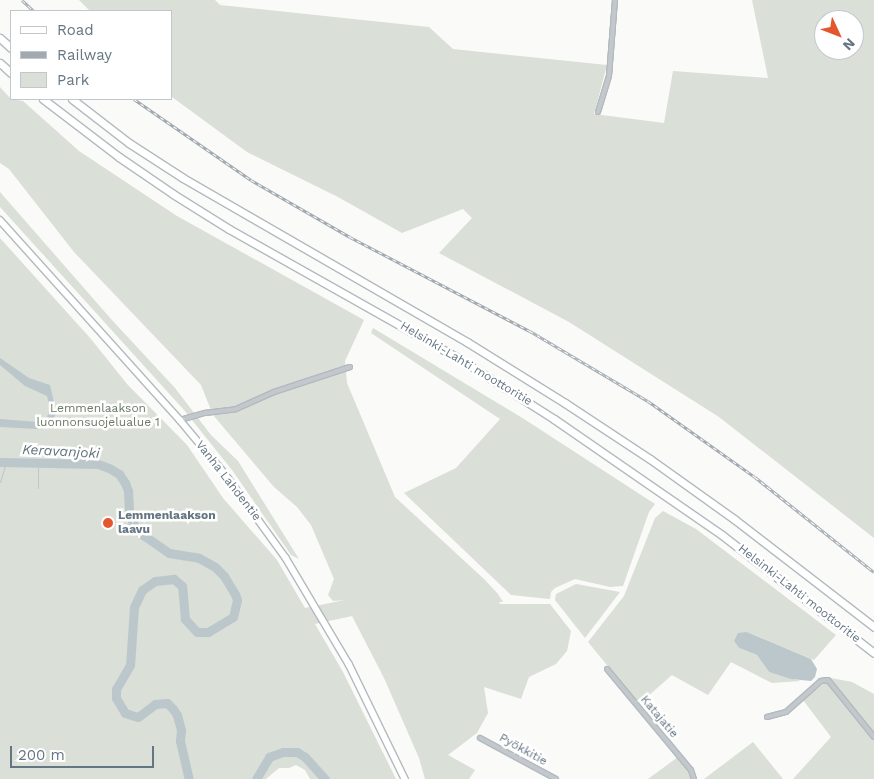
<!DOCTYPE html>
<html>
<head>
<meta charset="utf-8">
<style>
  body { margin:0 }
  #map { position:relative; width:874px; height:779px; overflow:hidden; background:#fafaf8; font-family:"Work Sans",sans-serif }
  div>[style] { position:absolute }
  .green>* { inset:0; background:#dadfd7 }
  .water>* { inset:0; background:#bbc7cb }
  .stream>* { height:1px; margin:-0.5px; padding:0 0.5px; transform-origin:0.5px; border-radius:0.5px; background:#bbc7cb }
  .river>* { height:9px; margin:-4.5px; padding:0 4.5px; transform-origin:4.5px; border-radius:4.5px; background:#bbc7cb }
  .roads { filter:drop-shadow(1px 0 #b3babf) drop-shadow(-1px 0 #b3babf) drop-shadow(0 1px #b3babf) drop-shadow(0 -1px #b3babf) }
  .street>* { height:4px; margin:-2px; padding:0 2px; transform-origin:2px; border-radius:2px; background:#c3c8cc }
  .secondary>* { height:5.5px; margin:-2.75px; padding:0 2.75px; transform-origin:2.75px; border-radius:2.75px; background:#fff }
  .highway>* { height:7px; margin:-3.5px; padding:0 3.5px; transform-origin:3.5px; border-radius:3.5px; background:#fff }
  .rail>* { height:3px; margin-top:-1.5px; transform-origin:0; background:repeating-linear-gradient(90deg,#fff 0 4px,#a2aab0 0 8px); box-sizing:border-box; border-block:1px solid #a2aab0 }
  .dots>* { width:14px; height:14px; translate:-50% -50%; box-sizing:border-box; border:2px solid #fff; border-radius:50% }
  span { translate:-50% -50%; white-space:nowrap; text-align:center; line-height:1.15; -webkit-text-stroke:5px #fff; paint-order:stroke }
  .street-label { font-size:12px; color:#657683 }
  .park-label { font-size:12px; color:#687a64 }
  .poi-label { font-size:12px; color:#657683; font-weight:700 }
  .left { translate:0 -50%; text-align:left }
  .water-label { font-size:14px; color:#60757c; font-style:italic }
  .legend { position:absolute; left:10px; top:10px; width:162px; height:90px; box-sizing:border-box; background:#fff; border:1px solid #c1c8cd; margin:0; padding:6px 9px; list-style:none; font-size:15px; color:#657683 }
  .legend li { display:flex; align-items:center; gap:10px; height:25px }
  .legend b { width:25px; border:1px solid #c1c8cd }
  .north { position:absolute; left:814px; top:10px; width:50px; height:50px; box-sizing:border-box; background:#fff; border:1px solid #c1c8cd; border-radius:50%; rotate:133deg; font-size:14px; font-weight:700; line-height:20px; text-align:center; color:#657683 }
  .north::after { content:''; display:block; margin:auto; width:18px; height:22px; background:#e4572e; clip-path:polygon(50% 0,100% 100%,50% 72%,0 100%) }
  .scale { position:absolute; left:10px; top:746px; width:144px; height:22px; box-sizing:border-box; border:2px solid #657683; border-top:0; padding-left:6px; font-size:15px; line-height:18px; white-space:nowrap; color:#657683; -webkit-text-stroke:4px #fff; paint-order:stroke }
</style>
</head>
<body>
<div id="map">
  <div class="green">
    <i style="clip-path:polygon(evenodd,79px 0,215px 0,220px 5px,429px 27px,453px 49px,607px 65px,594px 114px,664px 123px,673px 71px,768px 78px,752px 0,874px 0,874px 538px,719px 417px,569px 322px,439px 253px,472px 218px,463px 209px,402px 233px,338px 197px,247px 152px,172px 97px,171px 11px,90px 11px,79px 0,824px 20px,854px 20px,854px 50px,824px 50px,824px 20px)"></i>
    <i style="clip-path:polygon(0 87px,11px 99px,23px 101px,79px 151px,177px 216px,364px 320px,345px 361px,347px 383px,395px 497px,484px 579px,498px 594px,503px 602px,499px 602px,500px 604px,550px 604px,571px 631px,567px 651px,556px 664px,529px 677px,521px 699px,484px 687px,488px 713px,477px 733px,448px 755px,475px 770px,469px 779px,425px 779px,419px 758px,384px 678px,352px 616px,315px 624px,343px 672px,396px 779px,310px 779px,305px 770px,296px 765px,289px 768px,279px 768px,266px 779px,0 779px,0 238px,91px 339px,127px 384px,187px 445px,223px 498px,277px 560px,305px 608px,345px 600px,333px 601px,328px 595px,334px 579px,311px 525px,297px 507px,274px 487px,213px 415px,201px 385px,74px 252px,9px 169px,0 163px)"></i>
    <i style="clip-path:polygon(0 192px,111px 319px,175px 388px,211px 435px,238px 461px,299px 559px,291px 555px,232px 470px,184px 410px,0 207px)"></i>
    <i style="clip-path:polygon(373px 328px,524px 419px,655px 504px,649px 512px,623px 586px,610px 587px,575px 579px,555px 588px,551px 592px,550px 599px,511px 595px,404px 493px,456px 468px,500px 419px,371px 333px)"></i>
    <i style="clip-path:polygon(663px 511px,696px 529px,836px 635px,814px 660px,747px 632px,734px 641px,739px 648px,757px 655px,769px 672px,801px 681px,772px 683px,731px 662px,708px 695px,672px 675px,639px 704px,588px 642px,624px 596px,655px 518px)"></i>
    <i style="clip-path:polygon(576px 584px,620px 592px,585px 638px,555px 600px,556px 594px)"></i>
    <i style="clip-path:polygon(831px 678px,852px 682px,874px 694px,874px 779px,793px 779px,831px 737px,803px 700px)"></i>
    <i style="clip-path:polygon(753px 742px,783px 779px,704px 779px)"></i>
    <i style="clip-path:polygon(678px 757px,690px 771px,693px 779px,648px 779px)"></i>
  </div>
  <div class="water">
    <i style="clip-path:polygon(0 358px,29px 378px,50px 385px,56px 411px,53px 423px,37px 429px,0 427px,0 419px,38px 422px,47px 417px,50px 408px,47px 396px,25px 386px,0 365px)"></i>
    <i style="clip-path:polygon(747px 632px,811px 659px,817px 669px,815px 677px,811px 681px,791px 679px,769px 672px,757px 655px,739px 648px,734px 641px,738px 633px)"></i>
  </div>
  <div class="stream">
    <i style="left:38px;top:463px;width:25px;rotate:90deg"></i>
    <i style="left:0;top:482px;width:21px;rotate:-73deg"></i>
  </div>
  <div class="river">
    <i style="left:0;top:462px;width:98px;rotate:1.2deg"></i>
    <i style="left:98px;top:464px;width:12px;rotate:20deg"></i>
    <i style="left:109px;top:468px;width:12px;rotate:31deg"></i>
    <i style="left:119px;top:474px;width:11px;rotate:56deg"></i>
    <i style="left:125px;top:483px;width:9px;rotate:69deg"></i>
    <i style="left:128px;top:491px;width:22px;rotate:87deg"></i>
    <i style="left:129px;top:513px;width:18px;rotate:68deg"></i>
    <i style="left:136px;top:530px;width:40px;rotate:34.9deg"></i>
    <i style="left:169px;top:553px;width:30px;rotate:9deg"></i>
    <i style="left:199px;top:558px;width:18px;rotate:29deg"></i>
    <i style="left:215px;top:567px;width:13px;rotate:45deg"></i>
    <i style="left:224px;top:576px;width:21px;rotate:59deg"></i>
    <i style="left:235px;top:594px;width:6px;rotate:72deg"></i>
    <i style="left:237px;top:600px;width:17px;rotate:103deg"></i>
    <i style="left:233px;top:617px;width:29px;rotate:149deg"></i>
    <i style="left:208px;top:632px;width:11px;rotate:180deg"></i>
    <i style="left:197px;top:632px;width:18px;rotate:-133deg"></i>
    <i style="left:185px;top:619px;width:33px;rotate:-95deg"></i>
    <i style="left:182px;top:586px;width:11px;rotate:-139deg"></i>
    <i style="left:174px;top:579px;width:19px;rotate:174deg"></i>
    <i style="left:155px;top:581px;width:16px;rotate:145deg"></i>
    <i style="left:142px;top:590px;width:19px;rotate:115deg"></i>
    <i style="left:134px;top:607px;width:58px;rotate:93.9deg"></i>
    <i style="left:130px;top:665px;width:28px;rotate:120deg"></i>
    <i style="left:116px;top:689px;width:9px;rotate:90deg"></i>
    <i style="left:116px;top:698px;width:17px;rotate:59deg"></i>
    <i style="left:125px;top:713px;width:9px;rotate:18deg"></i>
    <i style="left:134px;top:716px;width:4px;rotate:14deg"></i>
    <i style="left:138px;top:717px;width:21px;rotate:-37deg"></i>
    <i style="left:155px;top:704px;width:12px;rotate:-5deg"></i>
    <i style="left:167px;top:703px;width:8px;rotate:45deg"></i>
    <i style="left:173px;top:709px;width:7px;rotate:56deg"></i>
    <i style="left:177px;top:715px;width:16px;rotate:75deg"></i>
    <i style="left:181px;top:730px;width:11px;rotate:95deg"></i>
    <i style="left:180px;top:741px;width:39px;rotate:77deg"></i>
    <i style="left:256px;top:779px;width:26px;rotate:-59deg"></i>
    <i style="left:269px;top:757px;width:15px;rotate:-20deg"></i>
    <i style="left:283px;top:752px;width:14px"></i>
    <i style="left:297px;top:752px;width:9px;rotate:32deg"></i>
    <i style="left:305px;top:757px;width:30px;rotate:48deg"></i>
  </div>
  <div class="roads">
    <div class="street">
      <i style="left:598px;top:112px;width:38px;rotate:-73deg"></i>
      <i style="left:609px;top:76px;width:76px;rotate:-85.5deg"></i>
      <i style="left:180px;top:420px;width:26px;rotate:-16deg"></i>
      <i style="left:205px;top:413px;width:31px;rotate:-7deg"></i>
      <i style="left:236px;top:409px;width:42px;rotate:-24.1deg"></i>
      <i style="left:274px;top:392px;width:80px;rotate:-18.2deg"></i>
      <i style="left:607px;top:669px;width:131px;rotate:50.3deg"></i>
      <i style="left:691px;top:770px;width:9px;rotate:72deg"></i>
      <i style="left:767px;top:717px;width:20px;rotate:-15deg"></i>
      <i style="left:786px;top:712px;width:47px;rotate:-41.5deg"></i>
      <i style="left:821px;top:681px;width:7px;rotate:-8deg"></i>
      <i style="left:828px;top:680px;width:73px;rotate:51.1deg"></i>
      <i style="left:480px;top:738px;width:86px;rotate:28.3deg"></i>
    </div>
    <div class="secondary">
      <i style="left:0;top:220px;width:269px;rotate:48deg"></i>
      <i style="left:180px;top:420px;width:72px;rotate:50.1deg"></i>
      <i style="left:226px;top:475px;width:102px;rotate:54.1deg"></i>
      <i style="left:286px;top:558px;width:123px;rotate:59.3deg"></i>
      <i style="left:349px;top:664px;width:128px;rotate:64deg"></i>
    </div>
    <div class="highway">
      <i style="left:0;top:38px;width:15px;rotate:42deg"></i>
      <i style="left:0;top:63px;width:15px;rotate:42deg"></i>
      <i style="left:43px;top:99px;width:96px;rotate:37.3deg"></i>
      <i style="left:119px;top:157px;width:65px;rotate:34.4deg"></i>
      <i style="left:173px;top:194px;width:66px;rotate:32deg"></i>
      <i style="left:229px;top:229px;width:263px;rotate:29.4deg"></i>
      <i style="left:458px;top:358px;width:114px;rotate:32.4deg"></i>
      <i style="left:554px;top:419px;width:204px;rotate:34.6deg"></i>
      <i style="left:722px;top:535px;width:192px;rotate:37.8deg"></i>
      <i style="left:72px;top:99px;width:72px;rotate:37.7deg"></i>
      <i style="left:129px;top:143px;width:64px;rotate:32.9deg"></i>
      <i style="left:183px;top:178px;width:328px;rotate:30deg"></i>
      <i style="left:467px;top:342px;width:115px;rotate:31.9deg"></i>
      <i style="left:565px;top:403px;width:102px;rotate:33.4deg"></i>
      <i style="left:650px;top:459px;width:103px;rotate:35.5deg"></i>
      <i style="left:734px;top:519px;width:177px;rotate:37.6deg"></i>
    </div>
  </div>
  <div class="rail">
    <i style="left:22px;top:0;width:16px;rotate:43deg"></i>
    <i style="left:134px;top:99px;width:142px;rotate:34.7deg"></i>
    <i style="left:251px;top:180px;width:114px;rotate:29.9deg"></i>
    <i style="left:350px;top:237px;width:203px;rotate:27.6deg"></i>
    <i style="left:530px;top:331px;width:137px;rotate:30.7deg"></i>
    <i style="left:648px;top:401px;width:131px;rotate:35.4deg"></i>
    <i style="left:755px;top:477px;width:152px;rotate:38.6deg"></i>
  </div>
  <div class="dots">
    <i style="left:108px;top:523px;background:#e4572e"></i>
  </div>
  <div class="street-label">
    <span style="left:466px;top:364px;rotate:31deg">Helsinki-Lahti moottoritie</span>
    <span style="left:228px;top:481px;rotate:52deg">Vanha Lahdentie</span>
    <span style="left:799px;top:594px;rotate:38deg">Helsinki-Lahti moottoritie</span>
    <span style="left:659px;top:717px;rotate:50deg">Katajatie</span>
    <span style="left:523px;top:750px;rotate:29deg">Pyökkitie</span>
  </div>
  <div class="park-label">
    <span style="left:98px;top:416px">Lemmenlaakson<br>luonnonsuojelualue 1</span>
  </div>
  <div class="poi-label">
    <span class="left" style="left:118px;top:523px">Lemmenlaakson<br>laavu</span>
  </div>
  <div class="water-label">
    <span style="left:61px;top:451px;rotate:3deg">Keravanjoki</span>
  </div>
  <ul class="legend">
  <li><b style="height:6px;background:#fff"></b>Road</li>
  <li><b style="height:6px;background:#a2aab0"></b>Railway</li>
  <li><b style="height:14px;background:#dadfd7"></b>Park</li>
  </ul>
  <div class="north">N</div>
  <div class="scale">200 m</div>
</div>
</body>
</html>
